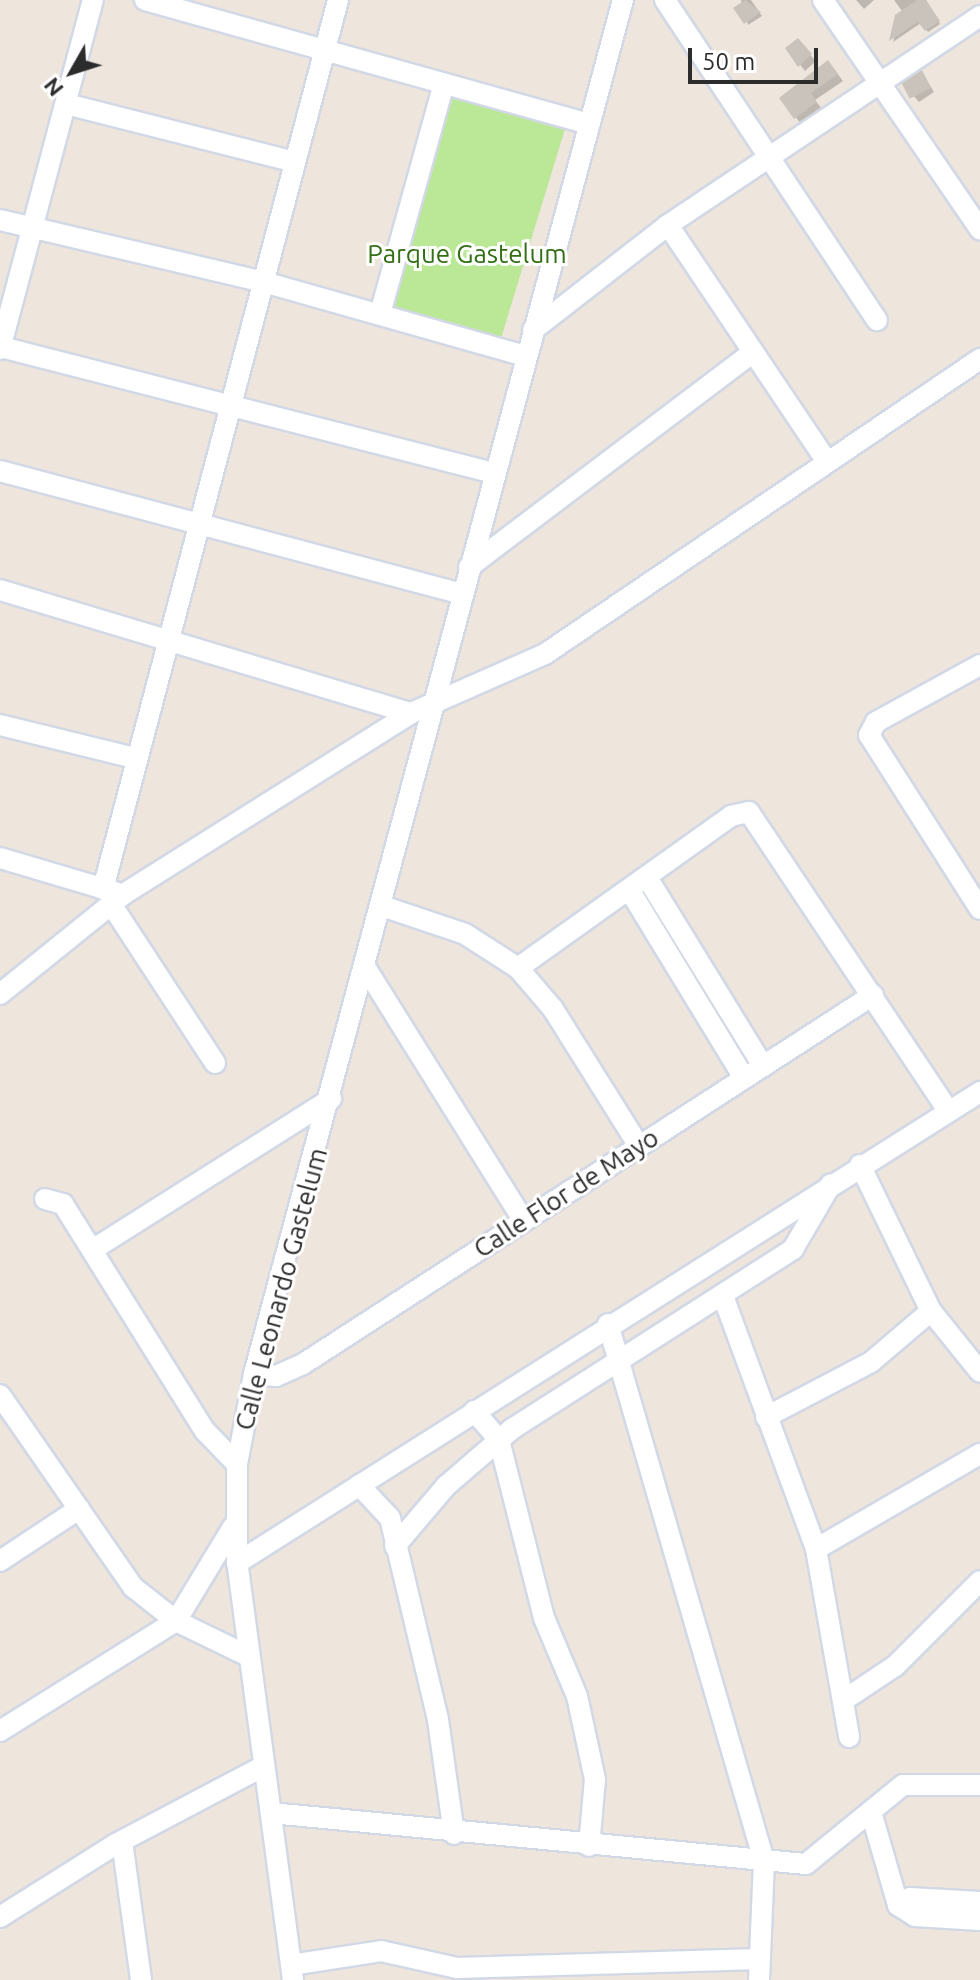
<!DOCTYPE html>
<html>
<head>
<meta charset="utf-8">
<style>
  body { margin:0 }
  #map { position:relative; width:980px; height:1980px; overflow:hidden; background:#eee5dd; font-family:Ubuntu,sans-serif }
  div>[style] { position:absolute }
  .green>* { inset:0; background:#bbe896; transform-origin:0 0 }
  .shadow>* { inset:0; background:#0003 }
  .building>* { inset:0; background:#c9c3bc; transform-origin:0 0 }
  .roads { filter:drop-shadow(2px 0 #d2d8e5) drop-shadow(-2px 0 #d2d8e5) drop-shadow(0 2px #d2d8e5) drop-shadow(0 -2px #d2d8e5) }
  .minor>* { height:20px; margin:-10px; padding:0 10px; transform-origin:10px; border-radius:10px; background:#fff }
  span { translate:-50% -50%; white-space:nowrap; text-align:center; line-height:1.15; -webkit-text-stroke:6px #fff; paint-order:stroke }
  .park-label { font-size:26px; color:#326f15 }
  .street-label { font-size:26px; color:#2c2c2c }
  .north { position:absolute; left:32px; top:32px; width:80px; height:80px; -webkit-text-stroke:6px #fff; paint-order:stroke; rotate:231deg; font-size:22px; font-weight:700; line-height:32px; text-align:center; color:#2c2c2c }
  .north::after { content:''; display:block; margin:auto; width:28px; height:36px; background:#2c2c2c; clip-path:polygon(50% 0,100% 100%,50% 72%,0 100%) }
  .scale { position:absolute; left:688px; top:48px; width:130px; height:36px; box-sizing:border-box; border:4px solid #2c2c2c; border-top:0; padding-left:10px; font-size:24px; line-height:28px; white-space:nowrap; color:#2c2c2c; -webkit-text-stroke:6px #fff; paint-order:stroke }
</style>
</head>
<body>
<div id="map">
  <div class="green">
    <i style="left:449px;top:91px;width:122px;height:228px;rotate:17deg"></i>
  </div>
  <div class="shadow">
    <i style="clip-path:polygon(741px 0,751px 0,762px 16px,748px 25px)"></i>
    <i style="clip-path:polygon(856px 0,874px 0,864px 9px)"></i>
    <i style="clip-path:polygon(894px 0,926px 0,940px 24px,928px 32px,921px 23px,893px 42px,902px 11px)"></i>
    <i style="clip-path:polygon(797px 41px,816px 61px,805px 71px,788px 49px)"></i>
    <i style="clip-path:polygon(834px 69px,843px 81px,815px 100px,822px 109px,801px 124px,782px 99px)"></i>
    <i style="clip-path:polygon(922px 73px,934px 92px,919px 102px,904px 85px)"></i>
  </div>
  <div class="building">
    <i style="clip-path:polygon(745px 0,761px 12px,744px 24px,733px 8px)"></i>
    <i style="clip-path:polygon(917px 0,926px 0,940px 21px,925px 31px,918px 22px,889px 41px,895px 15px)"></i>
    <i style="clip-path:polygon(798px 38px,812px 54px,798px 67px,785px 48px)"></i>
    <i style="clip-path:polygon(828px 60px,838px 74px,811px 93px,817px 102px,794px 119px,779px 98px)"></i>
    <i style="left:922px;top:70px;width:20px;height:24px;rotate:63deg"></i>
  </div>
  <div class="roads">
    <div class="minor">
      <i style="left:145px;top:0;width:461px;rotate:15.6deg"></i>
      <i style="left:665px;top:0;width:384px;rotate:56.5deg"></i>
      <i style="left:823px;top:0;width:278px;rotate:55.6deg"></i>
      <i style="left:66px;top:104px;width:236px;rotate:14.2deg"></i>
      <i style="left:0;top:220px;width:271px;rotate:13.2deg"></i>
      <i style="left:264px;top:282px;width:272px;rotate:15.8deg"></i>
      <i style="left:668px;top:225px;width:285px;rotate:56.1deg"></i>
      <i style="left:380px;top:314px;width:239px;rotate:-74.5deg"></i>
      <i style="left:533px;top:330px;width:171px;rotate:-37.9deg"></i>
      <i style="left:668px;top:225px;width:376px;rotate:-33.8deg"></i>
      <i style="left:1px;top:347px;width:509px;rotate:14.34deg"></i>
      <i style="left:0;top:349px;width:361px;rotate:-75.1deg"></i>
      <i style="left:0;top:471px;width:477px;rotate:14.9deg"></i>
      <i style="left:469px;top:567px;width:356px;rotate:-37.1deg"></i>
      <i style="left:0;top:590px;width:429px;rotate:16.7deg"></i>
      <i style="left:980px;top:665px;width:119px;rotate:151.3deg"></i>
      <i style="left:876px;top:722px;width:15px;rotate:118deg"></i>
      <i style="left:869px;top:735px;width:206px;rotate:57.5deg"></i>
      <i style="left:0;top:725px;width:138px;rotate:13.8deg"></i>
      <i style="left:0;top:858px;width:120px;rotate:16.5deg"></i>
      <i style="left:648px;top:879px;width:220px;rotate:58.4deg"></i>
      <i style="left:103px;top:889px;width:920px;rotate:-75.19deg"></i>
      <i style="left:630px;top:891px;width:219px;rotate:58.6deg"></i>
      <i style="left:111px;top:904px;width:190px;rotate:56.8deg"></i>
      <i style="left:385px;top:907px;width:84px;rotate:18.6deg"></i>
      <i style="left:465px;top:934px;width:63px;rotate:32.7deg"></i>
      <i style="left:518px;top:968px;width:54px;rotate:49.5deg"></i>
      <i style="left:553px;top:1009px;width:162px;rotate:57.9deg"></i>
      <i style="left:518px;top:968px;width:262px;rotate:-35.5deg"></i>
      <i style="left:731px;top:816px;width:18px;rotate:-13deg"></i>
      <i style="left:749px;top:812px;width:357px;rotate:56.3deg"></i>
      <i style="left:367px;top:970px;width:296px;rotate:58deg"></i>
      <i style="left:0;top:994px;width:159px;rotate:-38.9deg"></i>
      <i style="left:124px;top:894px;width:339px;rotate:-32.2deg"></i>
      <i style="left:411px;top:713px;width:146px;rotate:-23.8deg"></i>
      <i style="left:545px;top:654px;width:526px;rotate:-34.14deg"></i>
      <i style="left:860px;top:1165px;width:162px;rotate:64.1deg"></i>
      <i style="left:931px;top:1311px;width:78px;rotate:51.2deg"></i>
      <i style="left:45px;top:1199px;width:19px;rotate:16deg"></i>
      <i style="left:63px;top:1204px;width:268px;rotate:58deg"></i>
      <i style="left:205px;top:1431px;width:46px;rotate:45.9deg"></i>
      <i style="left:92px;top:1250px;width:283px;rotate:-32.3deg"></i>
      <i style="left:723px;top:1296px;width:270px;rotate:69.8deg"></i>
      <i style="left:816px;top:1549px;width:191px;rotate:80deg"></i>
      <i style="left:608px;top:1324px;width:559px;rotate:73.8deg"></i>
      <i style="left:764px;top:1861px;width:119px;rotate:92.4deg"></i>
      <i style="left:254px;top:1374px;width:22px;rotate:5deg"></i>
      <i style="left:276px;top:1376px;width:30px;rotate:-24deg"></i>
      <i style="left:303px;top:1364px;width:679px;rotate:-32.92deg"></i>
      <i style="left:0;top:1395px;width:234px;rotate:55.3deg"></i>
      <i style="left:133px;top:1587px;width:55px;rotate:38.3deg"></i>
      <i style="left:176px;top:1621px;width:82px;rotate:25.9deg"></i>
      <i style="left:474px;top:1411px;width:38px;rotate:49deg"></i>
      <i style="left:499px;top:1440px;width:184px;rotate:75.8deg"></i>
      <i style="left:544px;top:1618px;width:85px;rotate:67.1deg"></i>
      <i style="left:577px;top:1696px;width:85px;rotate:77.8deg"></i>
      <i style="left:595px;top:1779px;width:67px;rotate:95.1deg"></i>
      <i style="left:766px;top:1417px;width:119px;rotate:-27.6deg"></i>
      <i style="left:871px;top:1362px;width:79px;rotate:-40.4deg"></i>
      <i style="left:359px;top:1485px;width:45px;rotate:46.8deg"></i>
      <i style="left:390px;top:1518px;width:208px;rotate:76.6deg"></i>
      <i style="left:438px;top:1720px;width:115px;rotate:82deg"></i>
      <i style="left:395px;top:1546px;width:79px;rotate:-49.6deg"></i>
      <i style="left:446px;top:1486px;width:87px;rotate:-40.8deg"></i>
      <i style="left:512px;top:1429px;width:334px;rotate:-32.6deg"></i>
      <i style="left:793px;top:1249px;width:75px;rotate:-59.7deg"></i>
      <i style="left:816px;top:1549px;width:190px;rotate:-30.1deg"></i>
      <i style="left:0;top:1561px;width:95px;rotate:-33.4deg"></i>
      <i style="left:237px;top:1563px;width:880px;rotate:-32.37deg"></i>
      <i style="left:844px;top:1700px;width:61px;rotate:-33.7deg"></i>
      <i style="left:895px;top:1666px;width:120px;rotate:-45deg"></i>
      <i style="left:0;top:1731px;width:208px;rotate:-32deg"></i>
      <i style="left:176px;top:1621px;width:110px;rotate:-58.8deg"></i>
      <i style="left:871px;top:1812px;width:97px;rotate:73.8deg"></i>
      <i style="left:271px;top:1813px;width:537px;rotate:5.45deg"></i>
      <i style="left:806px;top:1864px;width:125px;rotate:-39.2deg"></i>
      <i style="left:903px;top:1785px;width:77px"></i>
      <i style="left:122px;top:1841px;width:140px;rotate:82.2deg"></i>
      <i style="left:980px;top:1902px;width:70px;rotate:-176.7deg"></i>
      <i style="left:910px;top:1898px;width:14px;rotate:150deg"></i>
      <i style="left:898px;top:1905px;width:20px;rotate:33deg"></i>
      <i style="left:915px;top:1916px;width:65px;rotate:3.5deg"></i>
      <i style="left:0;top:1917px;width:137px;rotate:-32.2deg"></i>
      <i style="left:116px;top:1844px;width:167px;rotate:-27.8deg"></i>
      <i style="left:291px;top:1965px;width:91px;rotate:-8.8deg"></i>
      <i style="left:381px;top:1951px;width:78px;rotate:12.6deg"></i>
      <i style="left:457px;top:1968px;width:303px;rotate:-1.7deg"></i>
      <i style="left:293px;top:1980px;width:421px;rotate:-97.6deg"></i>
      <i style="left:237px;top:1563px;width:99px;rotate:-90deg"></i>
      <i style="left:237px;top:1464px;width:92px;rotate:-79.3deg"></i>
      <i style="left:254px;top:1374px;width:1423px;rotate:-74.97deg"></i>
    </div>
  </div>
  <div class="park-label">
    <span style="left:467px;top:254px">Parque Gastelum</span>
  </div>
  <div class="street-label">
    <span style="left:566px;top:1193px;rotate:-33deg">Calle Flor de Mayo</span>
    <span style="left:281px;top:1289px;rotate:-75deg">Calle Leonardo Gastelum</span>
  </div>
  <div class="north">N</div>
  <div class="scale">50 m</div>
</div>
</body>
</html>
